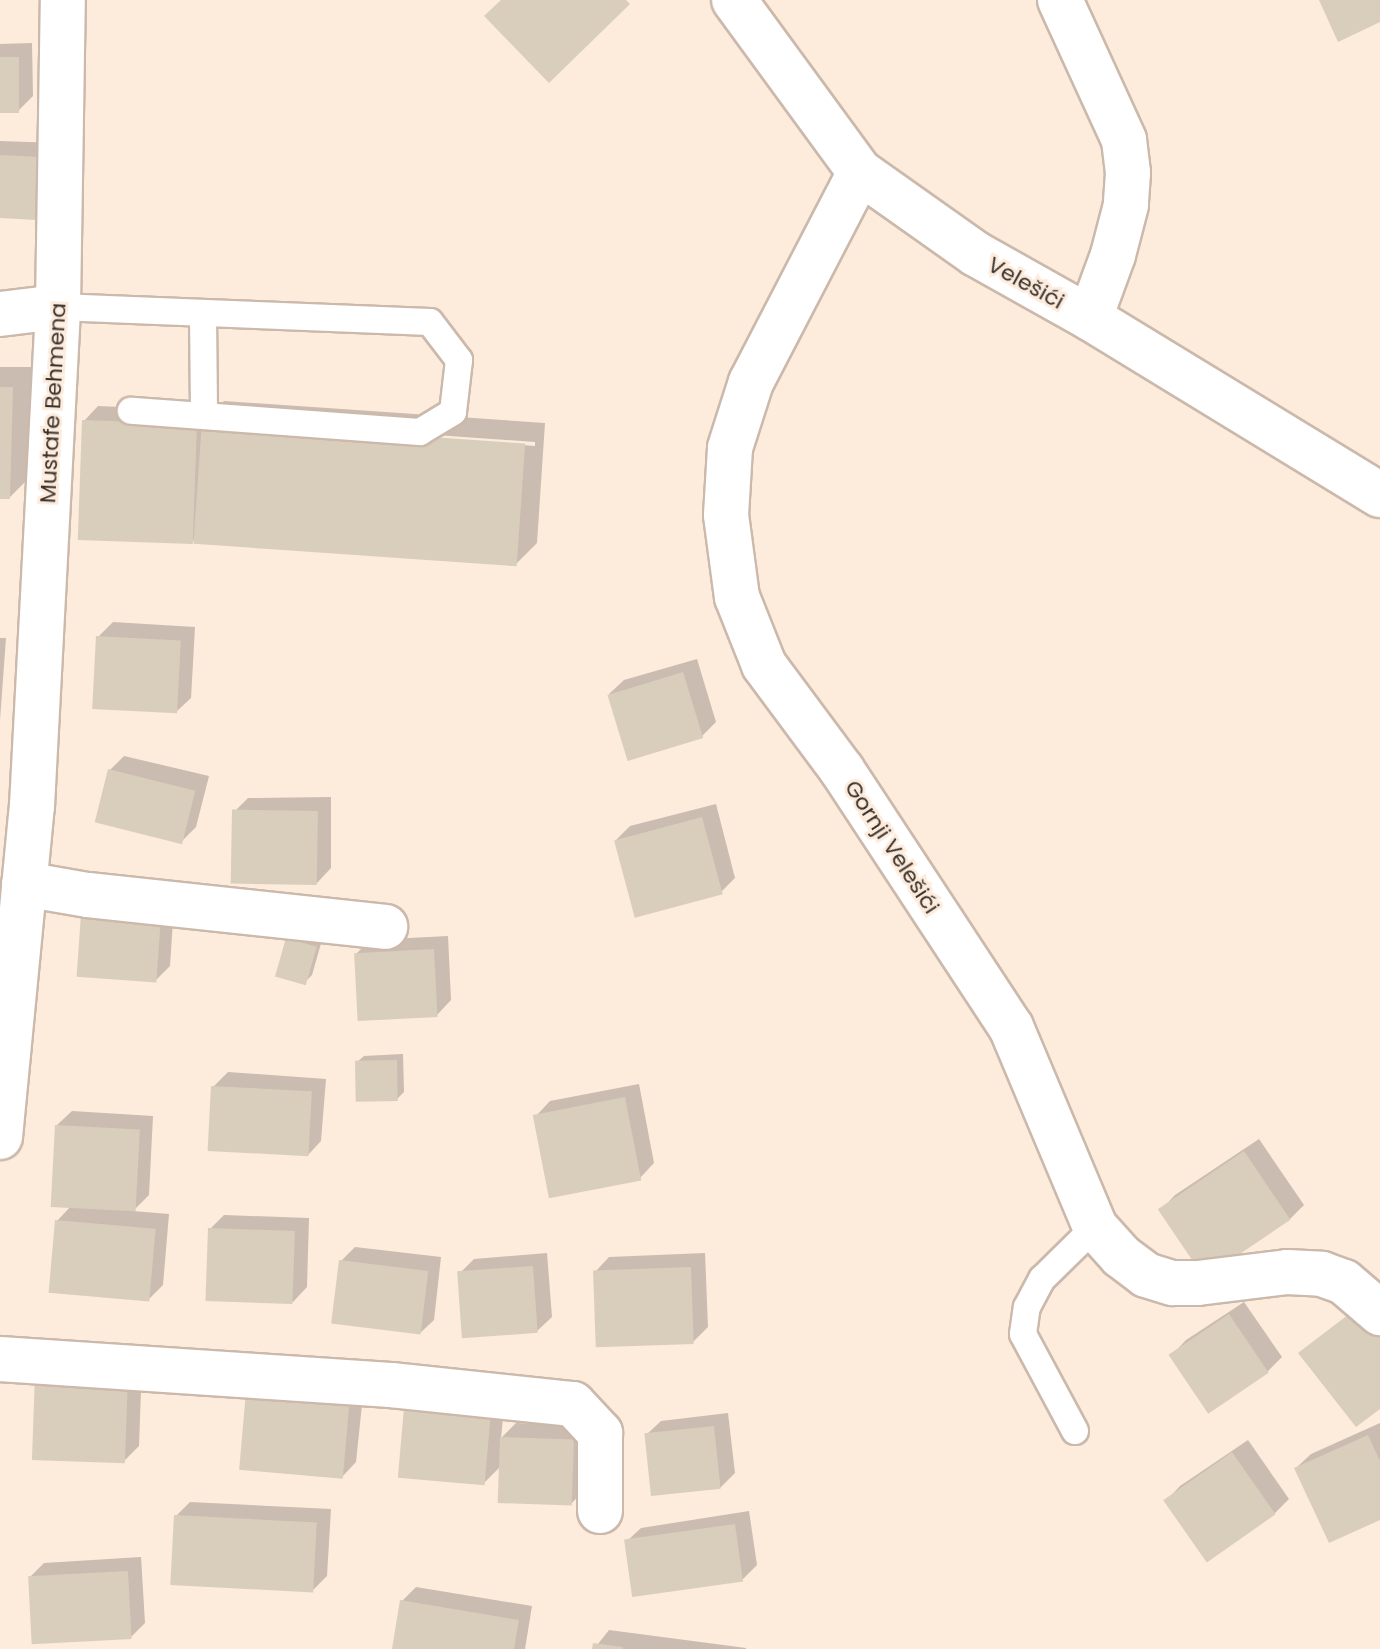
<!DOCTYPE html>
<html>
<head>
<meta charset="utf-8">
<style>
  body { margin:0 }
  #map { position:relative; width:1380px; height:1649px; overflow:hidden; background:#fdebdc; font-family:Poppins,sans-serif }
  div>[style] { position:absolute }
  .shadow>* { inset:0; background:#0003 }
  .building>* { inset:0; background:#d8cebb; transform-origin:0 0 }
  .roads { filter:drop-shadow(2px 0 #cbb9ab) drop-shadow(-2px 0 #cbb9ab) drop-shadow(0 2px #cbb9ab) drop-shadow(0 -2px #cbb9ab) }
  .lane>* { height:26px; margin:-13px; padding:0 13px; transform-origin:13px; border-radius:13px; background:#fff }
  .street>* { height:44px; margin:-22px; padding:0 22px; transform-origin:22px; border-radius:22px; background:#fff }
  span { translate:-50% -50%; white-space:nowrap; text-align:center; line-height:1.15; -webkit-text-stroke:6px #fdebdc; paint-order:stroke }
  .street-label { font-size:22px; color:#38312b }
</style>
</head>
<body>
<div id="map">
  <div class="shadow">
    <i style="clip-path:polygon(32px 43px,33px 96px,19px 110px,0 111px,0 44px)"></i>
    <i style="clip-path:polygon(0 141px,58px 143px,0 216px)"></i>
    <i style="clip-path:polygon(0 367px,33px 367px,30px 477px,10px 497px,0 497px)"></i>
    <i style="clip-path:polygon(evenodd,224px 401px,545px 423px,537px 543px,516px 564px,196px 538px,191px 543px,84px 421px,98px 406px,211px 411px,210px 415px,224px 401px,220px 420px,535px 442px,535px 446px,220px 424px,220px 420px)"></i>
    <i style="clip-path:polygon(113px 622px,195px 627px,191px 698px,176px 712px,98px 637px)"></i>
    <i style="clip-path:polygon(0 638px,6px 638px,0 720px)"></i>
    <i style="clip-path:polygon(697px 659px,716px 722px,702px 736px,609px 694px,624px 680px)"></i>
    <i style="clip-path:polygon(124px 756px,209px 776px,196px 827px,182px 841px,110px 770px)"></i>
    <i style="clip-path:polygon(331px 797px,331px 868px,317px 883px,234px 812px,248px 798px)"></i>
    <i style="clip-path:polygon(716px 804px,735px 878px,721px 892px,616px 840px,630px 826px)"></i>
    <i style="clip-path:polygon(174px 905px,170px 966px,156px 980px,79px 975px)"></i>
    <i style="clip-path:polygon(295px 932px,322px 940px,312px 975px,305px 982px,288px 939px)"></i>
    <i style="clip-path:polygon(448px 936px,451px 1000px,437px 1015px,356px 954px,370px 940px)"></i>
    <i style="clip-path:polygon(403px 1054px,404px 1092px,397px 1099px,357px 1062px,364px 1056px)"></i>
    <i style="clip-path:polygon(228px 1072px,326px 1079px,321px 1141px,307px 1156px,213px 1087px)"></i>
    <i style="clip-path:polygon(639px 1084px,654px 1163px,640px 1178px,536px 1116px,550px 1101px)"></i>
    <i style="clip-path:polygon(72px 1111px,153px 1116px,149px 1195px,133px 1211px,169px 1214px,163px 1285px,149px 1299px,57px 1221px,71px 1206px,57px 1125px)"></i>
    <i style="clip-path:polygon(1259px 1139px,1304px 1205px,1290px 1219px,1161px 1210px,1175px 1195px)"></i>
    <i style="clip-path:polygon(224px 1215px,309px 1218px,307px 1287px,293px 1302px,210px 1229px)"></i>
    <i style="clip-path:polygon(355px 1247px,441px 1257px,434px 1320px,419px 1334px,341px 1261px)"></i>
    <i style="clip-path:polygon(547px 1253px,552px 1317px,537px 1331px,459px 1274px,474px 1259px)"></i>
    <i style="clip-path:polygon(705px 1253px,708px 1327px,693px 1342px,595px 1272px,609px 1257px)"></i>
    <i style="clip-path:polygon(1373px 1296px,1380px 1305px,1380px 1406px,1301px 1353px)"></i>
    <i style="clip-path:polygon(1244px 1302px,1282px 1357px,1268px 1371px,1210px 1411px,1172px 1355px,1186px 1340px)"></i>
    <i style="clip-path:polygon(142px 1362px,139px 1446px,125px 1460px,34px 1458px)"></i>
    <i style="clip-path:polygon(263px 1366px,365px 1376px,356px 1462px,342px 1477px)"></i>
    <i style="clip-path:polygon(506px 1390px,501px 1438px,516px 1423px,587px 1426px,585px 1489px,571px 1504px,501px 1466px,484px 1483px,401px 1476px)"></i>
    <i style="clip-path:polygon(728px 1413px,735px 1473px,720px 1488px,646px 1435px,661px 1421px)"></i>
    <i style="clip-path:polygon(1380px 1423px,1380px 1518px,1296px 1468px,1311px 1454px)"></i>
    <i style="clip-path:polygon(1248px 1440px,1289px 1499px,1275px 1513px,1166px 1501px,1180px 1486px)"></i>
    <i style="clip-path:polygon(190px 1502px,331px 1509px,327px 1576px,313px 1590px,176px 1516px)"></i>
    <i style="clip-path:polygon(749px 1511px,757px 1565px,743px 1579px,626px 1542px,641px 1528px)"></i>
    <i style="clip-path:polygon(141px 1557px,145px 1623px,131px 1637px,30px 1577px,44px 1563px)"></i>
    <i style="clip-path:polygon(416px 1587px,532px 1606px,525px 1649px,394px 1649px,402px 1601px)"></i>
    <i style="clip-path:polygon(609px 1630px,746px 1648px,746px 1649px,594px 1649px)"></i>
  </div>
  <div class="building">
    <i style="clip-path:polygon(501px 0,626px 0,630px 4px,549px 83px,484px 16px)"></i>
    <i style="clip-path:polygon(1319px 0,1380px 0,1380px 22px,1338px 42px)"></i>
    <i style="left:0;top:57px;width:19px;height:56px"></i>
    <i style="left:0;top:155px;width:45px;height:63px;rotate:3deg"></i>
    <i style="clip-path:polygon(0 387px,13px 387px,10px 499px,0 499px)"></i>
    <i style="left:82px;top:420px;width:115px;height:120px;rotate:2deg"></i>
    <i style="left:202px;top:421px;width:324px;height:123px;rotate:4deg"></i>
    <i style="left:96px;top:636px;width:85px;height:73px;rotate:3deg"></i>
    <i style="left:683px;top:672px;width:69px;height:79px;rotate:73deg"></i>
    <i style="left:108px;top:769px;width:90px;height:55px;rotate:14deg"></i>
    <i style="left:318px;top:811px;width:74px;height:86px;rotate:91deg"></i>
    <i style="left:702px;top:817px;width:80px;height:91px;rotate:75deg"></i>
    <i style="left:81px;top:914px;width:80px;height:63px;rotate:4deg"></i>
    <i style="left:286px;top:938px;width:32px;height:40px;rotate:16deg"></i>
    <i style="left:434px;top:949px;width:68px;height:80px;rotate:87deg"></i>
    <i style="left:397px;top:1060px;width:41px;height:42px;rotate:89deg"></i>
    <i style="left:211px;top:1086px;width:101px;height:65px;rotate:3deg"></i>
    <i style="left:625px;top:1097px;width:85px;height:94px;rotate:79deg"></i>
    <i style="left:55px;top:1125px;width:85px;height:82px;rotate:3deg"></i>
    <i style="left:1244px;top:1151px;width:83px;height:104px;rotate:56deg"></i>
    <i style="left:55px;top:1220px;width:101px;height:73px;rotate:5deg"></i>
    <i style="left:208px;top:1228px;width:87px;height:73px;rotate:2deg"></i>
    <i style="left:339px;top:1260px;width:90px;height:64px;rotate:7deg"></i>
    <i style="left:533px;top:1266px;width:67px;height:76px;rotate:86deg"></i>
    <i style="left:691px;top:1267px;width:77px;height:98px;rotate:88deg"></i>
    <i style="clip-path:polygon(1357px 1308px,1380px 1338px,1380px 1409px,1356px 1427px,1298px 1353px)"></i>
    <i style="left:1229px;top:1314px;width:71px;height:73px;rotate:56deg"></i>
    <i style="left:35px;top:1373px;width:93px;height:87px;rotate:2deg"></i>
    <i style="left:247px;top:1380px;width:104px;height:90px;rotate:5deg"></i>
    <i style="left:405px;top:1396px;width:87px;height:82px;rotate:5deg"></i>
    <i style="left:714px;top:1426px;width:63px;height:70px;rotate:84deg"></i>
    <i style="clip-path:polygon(1368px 1435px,1380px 1461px,1380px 1520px,1329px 1543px,1294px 1468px)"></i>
    <i style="left:500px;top:1437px;width:74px;height:66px;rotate:2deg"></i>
    <i style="left:1232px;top:1452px;width:76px;height:84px;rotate:55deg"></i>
    <i style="left:174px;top:1515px;width:143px;height:70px;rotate:3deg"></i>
    <i style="left:735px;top:1524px;width:58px;height:112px;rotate:82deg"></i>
    <i style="left:128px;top:1571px;width:68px;height:100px;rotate:87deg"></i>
    <i style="clip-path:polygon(400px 1600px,519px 1620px,514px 1649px,392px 1649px)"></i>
    <i style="clip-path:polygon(593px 1643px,623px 1647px,623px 1649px,592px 1649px)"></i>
  </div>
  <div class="roads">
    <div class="lane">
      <i style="left:58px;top:307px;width:372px;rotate:2.3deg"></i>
      <i style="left:430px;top:322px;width:48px;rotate:52.7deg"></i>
      <i style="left:459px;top:360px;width:52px;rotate:96.6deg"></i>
      <i style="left:453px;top:412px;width:39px;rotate:149deg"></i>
      <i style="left:420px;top:432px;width:290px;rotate:-175.8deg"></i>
      <i style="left:203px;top:315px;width:99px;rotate:89.4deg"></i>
      <i style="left:1075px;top:1431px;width:110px;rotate:-118.2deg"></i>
      <i style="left:1023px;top:1334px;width:27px;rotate:-82deg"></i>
      <i style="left:1027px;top:1307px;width:32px;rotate:-62deg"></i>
      <i style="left:1042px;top:1279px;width:74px;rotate:-44.5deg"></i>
    </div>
    <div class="street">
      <i style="left:734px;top:0;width:213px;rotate:53.8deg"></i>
      <i style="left:860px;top:172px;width:142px;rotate:35.3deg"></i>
      <i style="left:976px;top:254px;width:131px;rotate:29.3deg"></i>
      <i style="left:1090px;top:318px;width:340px;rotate:31.4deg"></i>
      <i style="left:1060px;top:0;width:154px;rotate:65.4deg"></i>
      <i style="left:1124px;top:140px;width:33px;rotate:83deg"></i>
      <i style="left:1128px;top:173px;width:32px;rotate:94deg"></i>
      <i style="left:1126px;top:205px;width:52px;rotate:104.6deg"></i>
      <i style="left:1113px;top:255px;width:67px;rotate:110.1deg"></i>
      <i style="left:860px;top:172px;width:237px;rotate:117.4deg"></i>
      <i style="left:751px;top:382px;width:69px;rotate:107.7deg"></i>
      <i style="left:730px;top:448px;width:67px;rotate:93.4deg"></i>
      <i style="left:726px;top:515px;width:83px;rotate:82.4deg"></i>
      <i style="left:737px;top:597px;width:73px;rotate:68.3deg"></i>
      <i style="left:764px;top:665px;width:131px;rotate:53.4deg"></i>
      <i style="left:842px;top:770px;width:308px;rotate:56.7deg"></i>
      <i style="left:1011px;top:1027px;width:217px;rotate:67.2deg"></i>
      <i style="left:1095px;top:1227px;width:39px;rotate:48deg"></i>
      <i style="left:1121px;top:1256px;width:31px;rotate:37deg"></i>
      <i style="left:1146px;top:1275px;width:28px;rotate:17deg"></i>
      <i style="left:1173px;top:1283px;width:25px"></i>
      <i style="left:1198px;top:1283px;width:90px;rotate:-7deg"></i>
      <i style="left:1287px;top:1272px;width:35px;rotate:3deg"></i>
      <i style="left:1322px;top:1274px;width:23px;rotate:20deg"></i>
      <i style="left:1344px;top:1282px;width:48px;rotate:40.7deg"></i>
      <i style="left:0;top:314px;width:58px;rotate:-6.9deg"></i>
      <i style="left:24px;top:884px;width:65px;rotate:9.8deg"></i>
      <i style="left:88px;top:895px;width:299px;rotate:6.1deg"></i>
      <i style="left:0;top:1137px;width:333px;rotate:-84.5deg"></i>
      <i style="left:32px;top:806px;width:500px;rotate:-87deg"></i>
      <i style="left:58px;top:307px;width:307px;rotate:-89.1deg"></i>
      <i style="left:0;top:1359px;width:392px;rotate:3.8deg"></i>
      <i style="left:391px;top:1385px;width:183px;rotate:6deg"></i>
      <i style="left:573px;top:1404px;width:40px;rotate:47deg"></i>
      <i style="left:600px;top:1433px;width:78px;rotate:90deg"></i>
    </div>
  </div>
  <div class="street-label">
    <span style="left:1026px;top:283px;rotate:29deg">Velešići</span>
    <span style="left:53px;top:403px;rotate:-87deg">Mustafe Behmena</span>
    <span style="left:892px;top:847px;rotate:57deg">Gornji Velešići</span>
  </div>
</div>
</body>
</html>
